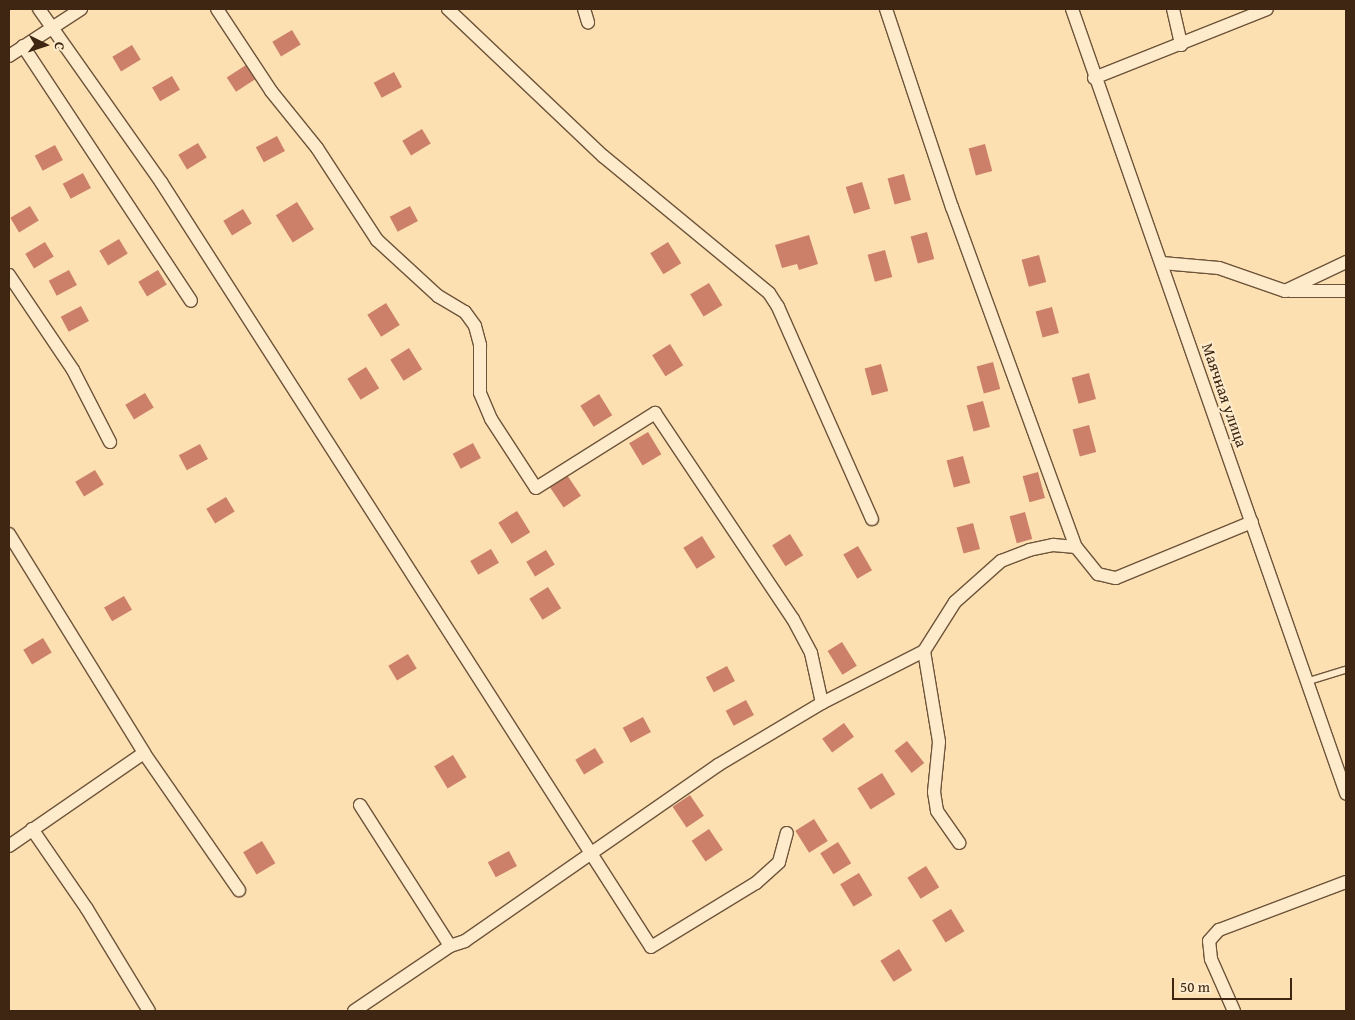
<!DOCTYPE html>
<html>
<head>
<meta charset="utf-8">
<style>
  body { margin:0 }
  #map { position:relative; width:1355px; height:1020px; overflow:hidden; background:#fce0b1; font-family:"Gentium Book Plus",serif }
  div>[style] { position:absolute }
  .building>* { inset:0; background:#cc806a; transform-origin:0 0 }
  .roads { filter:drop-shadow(1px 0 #6e543a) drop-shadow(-1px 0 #6e543a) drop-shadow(0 1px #6e543a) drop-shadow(0 -1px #6e543a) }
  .lane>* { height:6px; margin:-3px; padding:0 3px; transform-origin:3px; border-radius:3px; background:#fdebcc }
  .street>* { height:12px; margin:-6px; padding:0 6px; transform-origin:6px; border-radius:6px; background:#fdebcc }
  span { translate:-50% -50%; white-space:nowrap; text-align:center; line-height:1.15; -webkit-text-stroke:4px #fdebcc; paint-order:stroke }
  .street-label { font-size:16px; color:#3e2613 }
  .frame { position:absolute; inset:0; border:10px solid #3e2613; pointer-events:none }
  .north { position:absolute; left:20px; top:20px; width:50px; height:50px; -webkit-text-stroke:4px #fdebcc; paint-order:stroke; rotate:94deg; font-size:14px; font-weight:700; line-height:20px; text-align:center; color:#3e2613 }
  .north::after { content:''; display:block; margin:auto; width:18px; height:22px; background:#3e2613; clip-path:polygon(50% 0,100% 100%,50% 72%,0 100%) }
  .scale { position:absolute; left:1172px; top:978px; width:120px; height:22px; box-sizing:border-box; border:2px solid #3e2613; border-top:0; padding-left:6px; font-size:15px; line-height:18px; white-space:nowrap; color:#3e2613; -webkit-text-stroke:4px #fdebcc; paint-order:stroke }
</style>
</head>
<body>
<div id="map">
  <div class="building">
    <i style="left:292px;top:30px;width:17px;height:23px;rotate:59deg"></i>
    <i style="left:132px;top:45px;width:17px;height:23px;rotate:59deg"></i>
    <i style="left:246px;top:65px;width:17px;height:23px;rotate:57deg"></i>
    <i style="left:394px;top:72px;width:17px;height:23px;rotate:62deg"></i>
    <i style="left:172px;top:76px;width:16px;height:23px;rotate:60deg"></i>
    <i style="left:422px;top:129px;width:17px;height:23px;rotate:59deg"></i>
    <i style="left:277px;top:136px;width:17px;height:24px;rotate:62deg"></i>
    <i style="left:198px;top:143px;width:17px;height:23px;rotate:59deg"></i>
    <i style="left:985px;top:144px;width:28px;height:17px;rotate:75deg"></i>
    <i style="left:55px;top:145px;width:17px;height:23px;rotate:62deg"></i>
    <i style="left:83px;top:173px;width:17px;height:23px;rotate:62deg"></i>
    <i style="left:904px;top:174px;width:27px;height:17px;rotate:75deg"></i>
    <i style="left:862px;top:182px;width:28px;height:17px;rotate:73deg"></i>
    <i style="left:297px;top:202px;width:32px;height:25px;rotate:58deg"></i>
    <i style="left:30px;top:206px;width:17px;height:23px;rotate:59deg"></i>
    <i style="left:410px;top:206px;width:17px;height:23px;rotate:62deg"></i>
    <i style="left:243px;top:209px;width:17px;height:23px;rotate:59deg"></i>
    <i style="left:927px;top:232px;width:28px;height:17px;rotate:75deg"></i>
    <i style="clip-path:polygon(809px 235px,818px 264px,799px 270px,797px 264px,782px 268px,775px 245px)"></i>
    <i style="left:119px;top:239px;width:17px;height:23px;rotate:59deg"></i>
    <i style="left:45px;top:242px;width:17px;height:23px;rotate:59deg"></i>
    <i style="left:668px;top:242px;width:25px;height:21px;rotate:58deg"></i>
    <i style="left:885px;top:250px;width:28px;height:18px;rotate:75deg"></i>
    <i style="left:1039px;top:255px;width:28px;height:18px;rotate:75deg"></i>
    <i style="left:69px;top:270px;width:17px;height:23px;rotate:62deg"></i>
    <i style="left:158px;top:270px;width:17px;height:23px;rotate:59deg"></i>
    <i style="left:709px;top:283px;width:26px;height:22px;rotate:59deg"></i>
    <i style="left:386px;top:303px;width:26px;height:22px;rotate:58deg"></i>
    <i style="left:81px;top:306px;width:17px;height:23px;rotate:62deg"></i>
    <i style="left:1052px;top:307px;width:27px;height:17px;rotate:75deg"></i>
    <i style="left:670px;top:344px;width:25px;height:21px;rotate:58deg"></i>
    <i style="left:409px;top:348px;width:25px;height:22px;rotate:58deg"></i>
    <i style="left:993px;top:362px;width:28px;height:17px;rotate:75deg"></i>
    <i style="left:881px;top:364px;width:28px;height:17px;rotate:75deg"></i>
    <i style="left:366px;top:367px;width:25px;height:22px;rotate:58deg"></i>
    <i style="left:1089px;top:373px;width:27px;height:18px;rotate:75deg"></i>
    <i style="left:145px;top:393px;width:17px;height:23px;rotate:59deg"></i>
    <i style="left:599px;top:394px;width:25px;height:22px;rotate:58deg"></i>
    <i style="left:983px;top:401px;width:27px;height:17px;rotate:75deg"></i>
    <i style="left:1089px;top:425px;width:28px;height:17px;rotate:75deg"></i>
    <i style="left:648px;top:432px;width:26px;height:22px;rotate:59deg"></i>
    <i style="left:473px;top:443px;width:17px;height:23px;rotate:62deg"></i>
    <i style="left:200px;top:444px;width:17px;height:24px;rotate:62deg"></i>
    <i style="left:963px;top:456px;width:28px;height:17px;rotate:75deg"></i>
    <i style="left:95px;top:470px;width:17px;height:23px;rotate:59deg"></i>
    <i style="left:1038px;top:472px;width:27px;height:16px;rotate:75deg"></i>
    <i style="left:567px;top:475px;width:25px;height:21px;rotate:56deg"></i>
    <i style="left:226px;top:497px;width:17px;height:23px;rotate:59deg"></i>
    <i style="left:517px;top:511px;width:25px;height:22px;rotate:58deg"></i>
    <i style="left:1025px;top:512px;width:28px;height:16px;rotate:75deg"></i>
    <i style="left:973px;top:523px;width:27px;height:17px;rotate:75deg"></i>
    <i style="left:790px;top:534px;width:25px;height:21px;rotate:58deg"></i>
    <i style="left:702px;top:536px;width:25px;height:22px;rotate:58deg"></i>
    <i style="left:858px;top:546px;width:28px;height:17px;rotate:60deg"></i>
    <i style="left:491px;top:549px;width:16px;height:24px;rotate:60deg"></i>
    <i style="left:546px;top:550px;width:17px;height:23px;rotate:59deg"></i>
    <i style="left:548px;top:587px;width:25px;height:22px;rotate:58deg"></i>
    <i style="left:124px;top:596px;width:16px;height:23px;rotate:60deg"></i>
    <i style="left:43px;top:638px;width:17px;height:23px;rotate:59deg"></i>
    <i style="left:842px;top:642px;width:28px;height:17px;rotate:58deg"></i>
    <i style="left:408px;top:654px;width:17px;height:23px;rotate:59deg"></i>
    <i style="left:727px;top:666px;width:17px;height:24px;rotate:62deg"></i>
    <i style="left:746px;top:700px;width:17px;height:23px;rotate:62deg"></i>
    <i style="left:643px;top:717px;width:17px;height:23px;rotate:62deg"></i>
    <i style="left:844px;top:723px;width:17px;height:27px;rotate:54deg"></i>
    <i style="left:907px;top:741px;width:28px;height:16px;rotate:52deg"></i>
    <i style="left:595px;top:748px;width:17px;height:23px;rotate:59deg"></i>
    <i style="left:453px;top:755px;width:26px;height:22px;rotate:59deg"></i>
    <i style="left:882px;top:773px;width:25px;height:29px;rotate:58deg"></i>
    <i style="left:690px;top:795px;width:25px;height:21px;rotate:56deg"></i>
    <i style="left:814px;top:819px;width:26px;height:22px;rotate:58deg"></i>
    <i style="left:709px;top:829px;width:25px;height:21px;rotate:56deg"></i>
    <i style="left:262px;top:841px;width:26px;height:22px;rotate:59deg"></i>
    <i style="left:838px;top:842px;width:25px;height:21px;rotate:58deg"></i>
    <i style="left:509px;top:851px;width:17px;height:24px;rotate:62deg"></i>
    <i style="left:926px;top:866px;width:25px;height:22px;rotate:58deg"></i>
    <i style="left:859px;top:873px;width:26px;height:22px;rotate:59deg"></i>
    <i style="left:951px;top:909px;width:26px;height:22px;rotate:59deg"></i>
    <i style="left:899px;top:949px;width:25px;height:22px;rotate:58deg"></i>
  </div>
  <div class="roads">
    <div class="lane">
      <i style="left:1309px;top:681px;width:39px;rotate:-17deg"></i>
    </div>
    <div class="street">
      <i style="left:39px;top:9px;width:212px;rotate:54.8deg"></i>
      <i style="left:161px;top:182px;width:908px;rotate:57.36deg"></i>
      <i style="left:651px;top:947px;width:123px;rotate:-31.4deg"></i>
      <i style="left:756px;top:883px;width:31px;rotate:-42deg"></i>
      <i style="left:779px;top:862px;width:30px;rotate:-75deg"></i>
      <i style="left:217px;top:9px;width:98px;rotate:56.6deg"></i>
      <i style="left:271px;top:91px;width:73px;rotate:51.1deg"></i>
      <i style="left:317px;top:148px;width:110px;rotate:56.9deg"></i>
      <i style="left:377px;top:240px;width:83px;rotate:42.6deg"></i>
      <i style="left:438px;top:296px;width:31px;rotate:31deg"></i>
      <i style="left:465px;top:312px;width:17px;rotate:54deg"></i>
      <i style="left:475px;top:326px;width:20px;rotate:75deg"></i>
      <i style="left:480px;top:345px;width:48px;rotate:90deg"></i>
      <i style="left:480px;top:393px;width:28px;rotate:67deg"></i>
      <i style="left:491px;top:419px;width:82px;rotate:56.9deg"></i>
      <i style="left:536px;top:488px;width:141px;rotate:-32.2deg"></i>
      <i style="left:655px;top:413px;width:248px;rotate:56.2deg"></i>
      <i style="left:793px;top:619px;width:38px;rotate:62deg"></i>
      <i style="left:811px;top:653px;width:51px;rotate:77.6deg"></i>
      <i style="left:448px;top:9px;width:214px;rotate:43.5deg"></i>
      <i style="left:603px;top:156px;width:215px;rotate:39.5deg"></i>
      <i style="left:769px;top:293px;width:17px;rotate:57deg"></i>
      <i style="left:778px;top:307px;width:232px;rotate:66.1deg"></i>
      <i style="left:584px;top:9px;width:14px;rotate:73deg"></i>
      <i style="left:886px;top:9px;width:209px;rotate:71.6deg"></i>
      <i style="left:952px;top:207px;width:362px;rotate:70deg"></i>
      <i style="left:1076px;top:547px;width:35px;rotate:51deg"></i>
      <i style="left:1098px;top:574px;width:18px;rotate:13deg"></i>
      <i style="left:1116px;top:578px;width:147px;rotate:-22.4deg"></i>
      <i style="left:1072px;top:9px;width:831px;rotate:70.74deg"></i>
      <i style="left:1173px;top:9px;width:37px;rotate:77deg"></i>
      <i style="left:23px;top:46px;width:305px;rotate:56.6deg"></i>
      <i style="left:9px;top:56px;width:86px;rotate:-33.1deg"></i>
      <i style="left:1094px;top:78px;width:186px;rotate:-21.7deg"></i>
      <i style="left:1162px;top:263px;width:57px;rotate:5deg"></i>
      <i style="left:1219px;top:268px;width:70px;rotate:19.2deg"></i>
      <i style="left:1285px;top:291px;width:68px;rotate:-25.4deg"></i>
      <i style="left:9px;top:275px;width:115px;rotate:56deg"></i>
      <i style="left:73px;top:370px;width:81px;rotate:62.8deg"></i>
      <i style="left:1290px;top:291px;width:56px"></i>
      <i style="left:9px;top:534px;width:257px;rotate:58.3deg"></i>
      <i style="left:144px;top:753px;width:167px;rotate:55.3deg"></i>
      <i style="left:924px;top:651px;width:92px;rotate:80.6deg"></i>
      <i style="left:939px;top:742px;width:50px;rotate:95.7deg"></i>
      <i style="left:934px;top:792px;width:19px;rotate:81deg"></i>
      <i style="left:937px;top:811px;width:39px;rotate:55deg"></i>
      <i style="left:360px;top:805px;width:167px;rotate:57.4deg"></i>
      <i style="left:32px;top:829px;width:97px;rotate:55.5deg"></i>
      <i style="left:87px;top:909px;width:119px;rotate:58.7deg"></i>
      <i style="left:9px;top:846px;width:164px;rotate:-34.6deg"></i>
      <i style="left:354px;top:1011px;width:116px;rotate:-34.1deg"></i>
      <i style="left:450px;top:946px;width:16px;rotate:-18deg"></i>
      <i style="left:465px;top:941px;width:308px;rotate:-34.8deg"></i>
      <i style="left:718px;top:765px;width:121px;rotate:-30.8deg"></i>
      <i style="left:822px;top:703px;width:114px;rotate:-27deg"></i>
      <i style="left:924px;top:651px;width:58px;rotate:-57.7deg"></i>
      <i style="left:955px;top:602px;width:62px;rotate:-41.7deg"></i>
      <i style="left:1001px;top:561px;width:30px;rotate:-21deg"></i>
      <i style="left:1029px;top:550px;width:25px;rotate:-12deg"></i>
      <i style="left:1053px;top:545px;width:23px;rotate:5deg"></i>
      <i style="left:1234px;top:1011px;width:57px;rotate:-113.9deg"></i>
      <i style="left:1211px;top:959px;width:18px;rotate:-96deg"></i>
      <i style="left:1209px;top:941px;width:15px;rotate:-48deg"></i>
      <i style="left:1219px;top:930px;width:136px;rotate:-20.7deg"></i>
    </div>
  </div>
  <div class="street-label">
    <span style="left:1225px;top:395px;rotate:71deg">Маячная улица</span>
  </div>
  <div class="frame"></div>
  <div class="north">С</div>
  <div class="scale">50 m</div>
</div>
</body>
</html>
